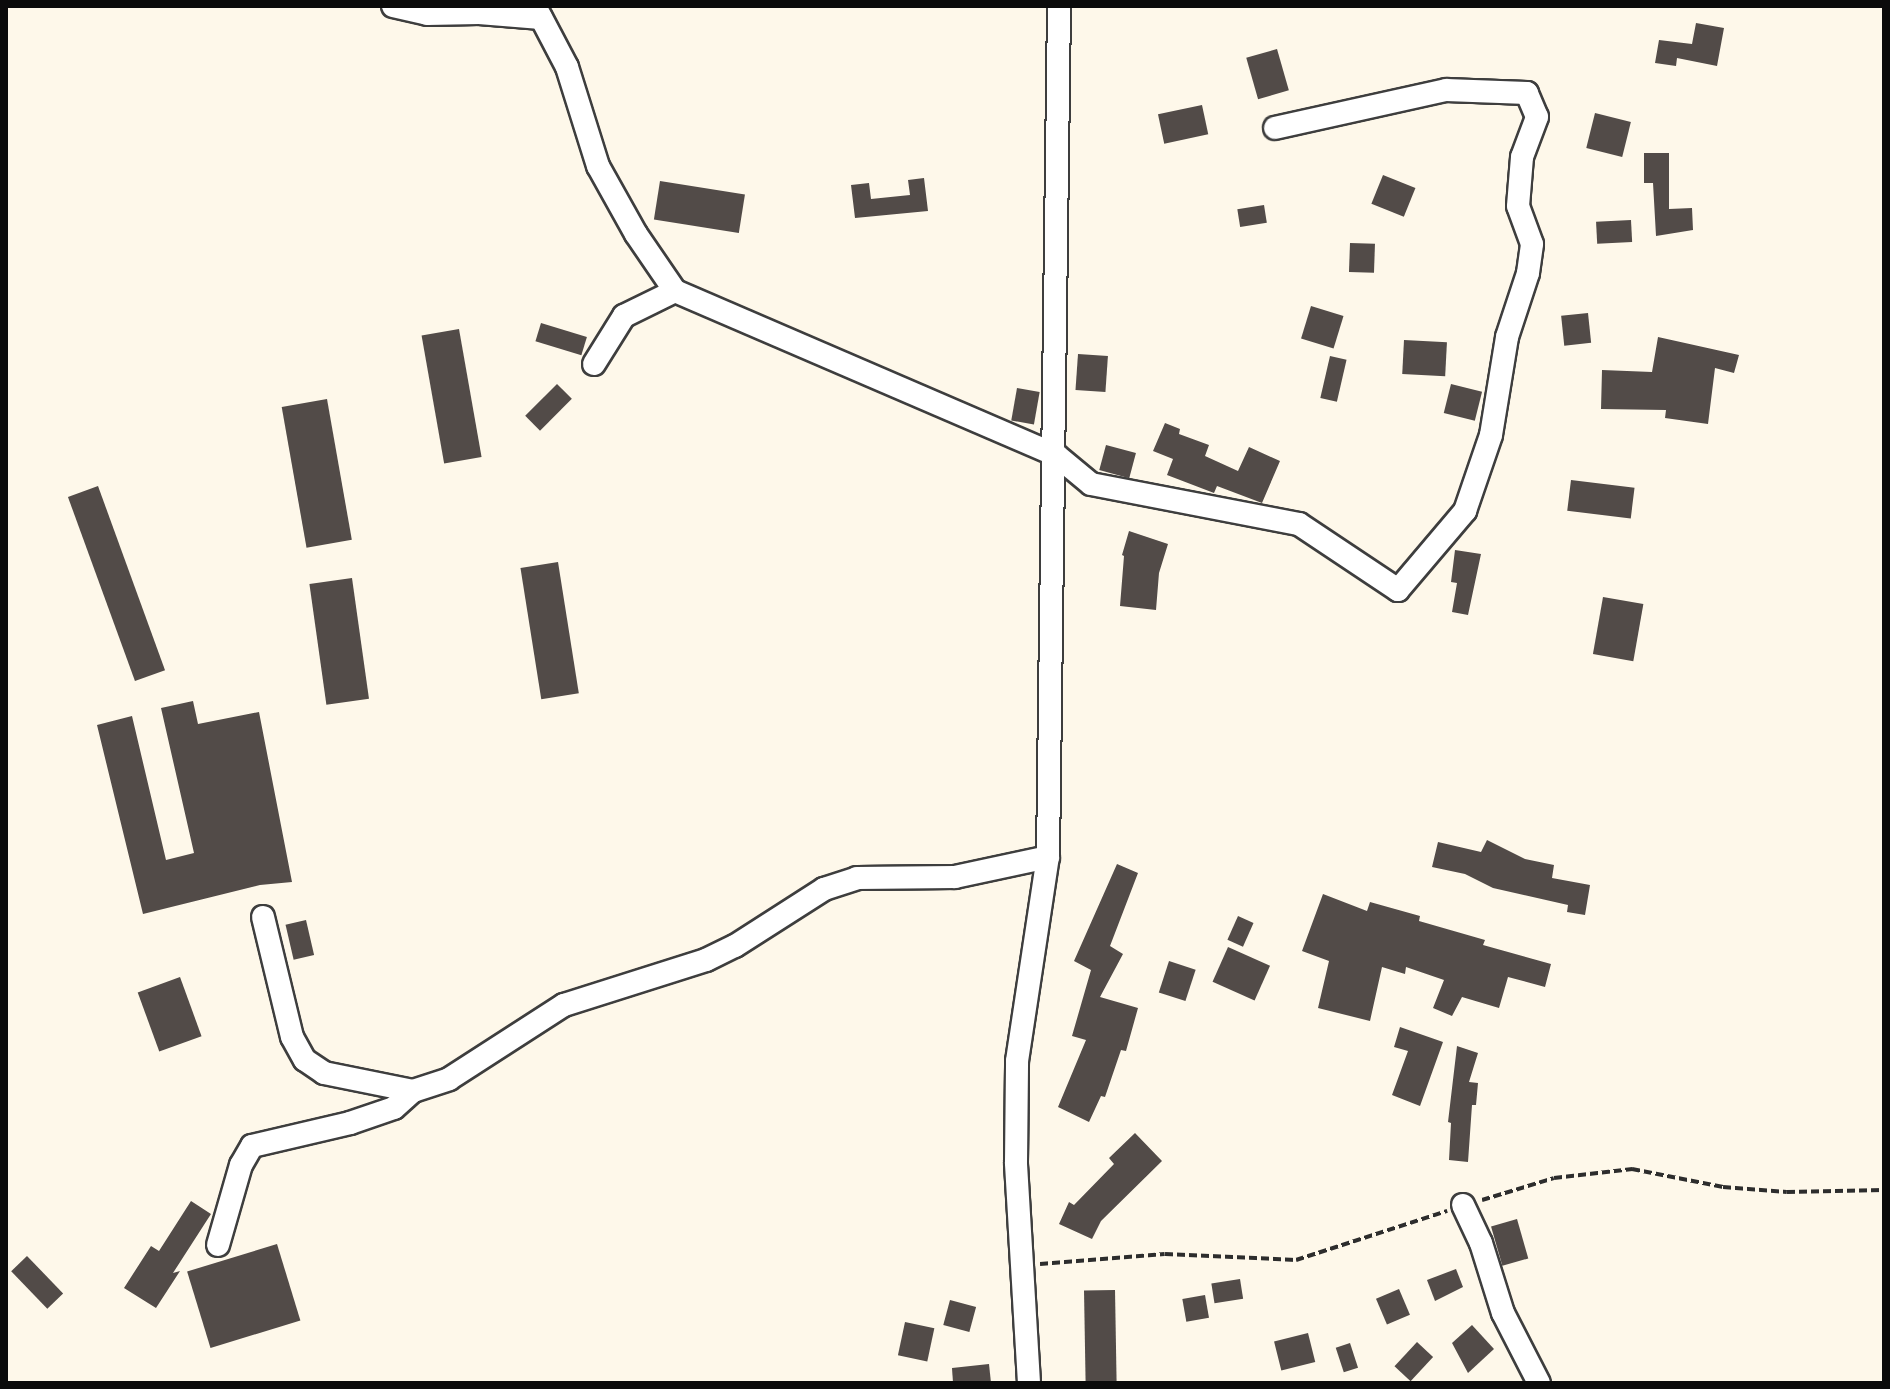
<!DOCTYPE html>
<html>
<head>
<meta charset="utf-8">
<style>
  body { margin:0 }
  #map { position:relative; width:1890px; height:1389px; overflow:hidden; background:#fef8ea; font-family:"Roboto Serif",serif }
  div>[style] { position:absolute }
  .building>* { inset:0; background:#524b48; transform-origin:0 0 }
  .path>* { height:4px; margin-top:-2px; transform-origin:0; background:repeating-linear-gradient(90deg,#2d2d2d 0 8px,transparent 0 12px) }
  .roads { filter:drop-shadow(2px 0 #3e3e3e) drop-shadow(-2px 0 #3e3e3e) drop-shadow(0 2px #3e3e3e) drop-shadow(0 -2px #3e3e3e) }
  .minor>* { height:22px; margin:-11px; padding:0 11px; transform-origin:11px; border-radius:11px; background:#fff }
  span { translate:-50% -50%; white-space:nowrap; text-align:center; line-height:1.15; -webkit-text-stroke:8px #fff; paint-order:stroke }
  .frame { position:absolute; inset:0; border:8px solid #0b0b0b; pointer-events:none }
</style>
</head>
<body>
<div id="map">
  <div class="building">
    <i style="clip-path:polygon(1696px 23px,1724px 28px,1717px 66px,1677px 58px,1676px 66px,1655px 63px,1659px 40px,1692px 44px)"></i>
    <i style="left:1277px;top:49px;width:43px;height:32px;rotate:74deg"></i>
    <i style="left:1202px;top:105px;width:30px;height:45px;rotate:78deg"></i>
    <i style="left:1595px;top:113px;width:37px;height:36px;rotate:14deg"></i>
    <i style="clip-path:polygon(1644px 153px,1669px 153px,1669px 209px,1692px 208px,1693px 230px,1656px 236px,1653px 183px,1644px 183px)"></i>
    <i style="left:1383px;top:175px;width:35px;height:31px;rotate:22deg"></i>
    <i style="clip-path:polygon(924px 178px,928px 211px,855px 218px,851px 185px,869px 183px,871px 199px,910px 195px,908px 180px)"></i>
    <i style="left:660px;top:181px;width:86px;height:39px;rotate:9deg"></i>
    <i style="left:1264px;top:205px;width:18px;height:27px;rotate:81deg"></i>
    <i style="left:1631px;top:220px;width:22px;height:35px;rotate:87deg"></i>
    <i style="left:1350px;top:243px;width:25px;height:29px;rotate:2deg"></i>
    <i style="left:1311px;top:306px;width:34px;height:34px;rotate:17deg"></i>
    <i style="left:1588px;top:313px;width:30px;height:27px;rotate:84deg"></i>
    <i style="left:541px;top:323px;width:48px;height:19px;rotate:17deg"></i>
    <i style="left:459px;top:329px;width:130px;height:38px;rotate:80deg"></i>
    <i style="clip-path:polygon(1658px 337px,1739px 355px,1734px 373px,1715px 368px,1708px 424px,1665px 418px,1666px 410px,1601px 409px,1602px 370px,1652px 372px)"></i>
    <i style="left:1404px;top:340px;width:43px;height:34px;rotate:3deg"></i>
    <i style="left:1078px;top:354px;width:30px;height:36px;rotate:4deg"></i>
    <i style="left:1330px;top:356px;width:17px;height:43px;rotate:13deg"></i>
    <i style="left:557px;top:384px;width:21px;height:45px;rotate:45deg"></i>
    <i style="left:1451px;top:384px;width:32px;height:30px;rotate:14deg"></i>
    <i style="left:1017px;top:388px;width:23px;height:33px;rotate:10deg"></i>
    <i style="left:327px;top:399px;width:143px;height:46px;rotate:80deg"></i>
    <i style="clip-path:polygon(1165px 423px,1180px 429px,1179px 434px,1209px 445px,1205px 456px,1238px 471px,1249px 447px,1280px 461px,1262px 503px,1217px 486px,1214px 493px,1167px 475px,1173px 459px,1153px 451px)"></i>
    <i style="left:1106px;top:445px;width:31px;height:26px;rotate:15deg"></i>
    <i style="left:1571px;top:480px;width:64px;height:31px;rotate:7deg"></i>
    <i style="left:98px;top:486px;width:196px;height:32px;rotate:70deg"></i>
    <i style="clip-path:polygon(1129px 531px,1168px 544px,1159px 573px,1156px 610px,1120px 606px,1124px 556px,1122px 555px)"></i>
    <i style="clip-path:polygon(1455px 550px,1481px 554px,1468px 615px,1452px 612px,1457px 583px,1451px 582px)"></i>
    <i style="left:558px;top:562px;width:133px;height:38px;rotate:81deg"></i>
    <i style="left:352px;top:578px;width:122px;height:43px;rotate:82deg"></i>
    <i style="left:1603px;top:597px;width:41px;height:58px;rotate:10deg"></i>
    <i style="clip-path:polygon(193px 701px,198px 724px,259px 712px,292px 882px,260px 885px,143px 914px,97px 725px,132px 716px,166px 860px,194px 853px,161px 708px)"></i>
    <i style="clip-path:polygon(1487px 840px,1525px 859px,1554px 865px,1552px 878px,1590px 885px,1585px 915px,1567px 912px,1568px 905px,1493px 888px,1465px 874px,1432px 867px,1438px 842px,1481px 852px)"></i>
    <i style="clip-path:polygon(1117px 864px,1138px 873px,1110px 946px,1123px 954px,1100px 997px,1138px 1008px,1126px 1051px,1121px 1050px,1105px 1097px,1101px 1096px,1089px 1122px,1058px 1107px,1086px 1040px,1072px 1036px,1091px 970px,1074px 961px)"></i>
    <i style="clip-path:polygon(1323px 894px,1367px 911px,1370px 902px,1420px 916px,1419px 921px,1485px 940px,1483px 945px,1551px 964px,1545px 987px,1508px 977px,1499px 1008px,1462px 997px,1452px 1016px,1433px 1008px,1444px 980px,1406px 967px,1405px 974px,1382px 967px,1370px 1021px,1318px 1008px,1329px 961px,1302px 951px)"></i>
    <i style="left:1238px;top:916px;width:17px;height:26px;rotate:24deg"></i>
    <i style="left:306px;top:920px;width:36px;height:21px;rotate:77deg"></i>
    <i style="left:1228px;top:947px;width:46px;height:38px;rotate:24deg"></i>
    <i style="left:1169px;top:961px;width:28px;height:33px;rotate:18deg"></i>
    <i style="left:180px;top:977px;width:63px;height:45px;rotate:70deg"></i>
    <i style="clip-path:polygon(1400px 1027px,1443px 1042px,1420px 1106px,1392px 1095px,1408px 1051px,1394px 1047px)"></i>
    <i style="clip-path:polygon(1457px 1046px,1478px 1053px,1469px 1082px,1478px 1083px,1476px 1105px,1472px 1105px,1468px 1162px,1449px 1160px,1451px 1123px,1448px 1122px)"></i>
    <i style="clip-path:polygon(1135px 1133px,1162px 1161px,1101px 1221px,1092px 1239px,1059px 1224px,1069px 1202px,1074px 1205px,1114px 1164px,1109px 1158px)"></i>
    <i style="clip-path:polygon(191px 1201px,211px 1214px,173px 1273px,180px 1271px,156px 1308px,124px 1288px,151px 1246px,159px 1251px)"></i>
    <i style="left:1517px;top:1219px;width:41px;height:27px;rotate:74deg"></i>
    <i style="left:277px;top:1244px;width:80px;height:94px;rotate:73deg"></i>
    <i style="left:27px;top:1256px;width:52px;height:22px;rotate:46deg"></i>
    <i style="clip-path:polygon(1456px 1269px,1463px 1287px,1435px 1301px,1427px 1280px)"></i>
    <i style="left:1240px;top:1279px;width:20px;height:29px;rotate:81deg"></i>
    <i style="left:1399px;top:1289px;width:28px;height:25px;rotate:67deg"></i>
    <i style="left:1115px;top:1290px;width:93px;height:31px;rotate:89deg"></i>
    <i style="left:1205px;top:1295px;width:23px;height:23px;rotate:80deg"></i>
    <i style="left:950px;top:1300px;width:27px;height:26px;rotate:15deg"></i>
    <i style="left:905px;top:1322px;width:30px;height:34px;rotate:12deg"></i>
    <i style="clip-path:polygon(1472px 1325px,1494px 1349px,1468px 1373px,1452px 1343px)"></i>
    <i style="left:1308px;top:1333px;width:30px;height:35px;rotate:76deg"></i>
    <i style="left:1417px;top:1342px;width:22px;height:33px;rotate:43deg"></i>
    <i style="left:1350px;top:1343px;width:26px;height:15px;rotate:72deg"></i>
    <i style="clip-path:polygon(989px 1364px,991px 1383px,953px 1383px,952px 1368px)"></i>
  </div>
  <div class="path">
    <i style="left:1482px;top:1200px;width:75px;rotate:-17deg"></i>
    <i style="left:1554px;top:1178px;width:79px;rotate:-6.6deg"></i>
    <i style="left:1632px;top:1169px;width:93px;rotate:11.2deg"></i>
    <i style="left:1723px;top:1187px;width:64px;rotate:4.5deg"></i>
    <i style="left:1787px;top:1192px;width:97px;rotate:-1.2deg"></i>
    <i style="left:1040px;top:1264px;width:125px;rotate:-4.6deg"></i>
    <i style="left:1165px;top:1254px;width:131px;rotate:2.6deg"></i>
    <i style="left:1296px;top:1260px;width:159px;rotate:-18deg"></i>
  </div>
  <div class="roads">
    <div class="minor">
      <i style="left:393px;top:6px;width:35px;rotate:13deg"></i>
      <i style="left:427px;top:14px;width:52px;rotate:-1.1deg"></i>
      <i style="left:479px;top:13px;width:62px;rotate:4.6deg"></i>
      <i style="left:535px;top:6px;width:69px;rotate:62.3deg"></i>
      <i style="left:567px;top:67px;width:104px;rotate:72.6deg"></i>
      <i style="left:598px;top:166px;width:78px;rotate:60.8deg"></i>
      <i style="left:636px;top:234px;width:69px;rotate:55.6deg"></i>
      <i style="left:594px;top:364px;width:57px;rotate:-58deg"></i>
      <i style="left:624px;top:316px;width:57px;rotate:-26.1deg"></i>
      <i style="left:675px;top:291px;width:415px;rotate:23.3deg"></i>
      <i style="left:1056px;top:455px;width:45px;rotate:39.6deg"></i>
      <i style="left:1091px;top:484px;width:212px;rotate:10.9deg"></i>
      <i style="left:1299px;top:524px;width:119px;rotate:33.7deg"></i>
      <i style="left:1398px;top:590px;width:104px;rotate:-49.7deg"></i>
      <i style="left:1465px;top:511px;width:80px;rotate:-71.1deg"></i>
      <i style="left:1491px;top:435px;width:99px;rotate:-80.7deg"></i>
      <i style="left:1507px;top:337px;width:67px;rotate:-71.8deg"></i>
      <i style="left:1528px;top:273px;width:29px;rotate:-82deg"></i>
      <i style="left:1532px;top:244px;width:40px;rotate:-110.2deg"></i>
      <i style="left:1518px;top:206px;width:49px;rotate:-85.3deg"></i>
      <i style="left:1522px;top:157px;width:43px;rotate:-69.4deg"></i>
      <i style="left:1537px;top:117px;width:26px;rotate:-113deg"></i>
      <i style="left:1527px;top:93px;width:81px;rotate:-177.9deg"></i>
      <i style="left:1446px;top:90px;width:175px;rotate:167.5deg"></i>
      <i style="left:263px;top:917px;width:123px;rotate:76.4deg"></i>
      <i style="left:292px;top:1037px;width:26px;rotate:61deg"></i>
      <i style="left:305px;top:1060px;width:23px;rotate:34deg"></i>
      <i style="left:324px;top:1073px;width:91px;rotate:11.4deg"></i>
      <i style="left:413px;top:1091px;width:38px;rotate:-18deg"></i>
      <i style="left:449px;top:1079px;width:137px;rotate:-32.8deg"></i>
      <i style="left:564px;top:1005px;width:149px;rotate:-17.6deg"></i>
      <i style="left:706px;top:960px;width:32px;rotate:-26deg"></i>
      <i style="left:735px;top:946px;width:106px;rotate:-32.6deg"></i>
      <i style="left:824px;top:889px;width:35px;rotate:-18deg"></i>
      <i style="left:857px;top:878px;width:98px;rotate:-0.6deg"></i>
      <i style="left:955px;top:877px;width:95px;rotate:-12.1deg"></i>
      <i style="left:1463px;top:1205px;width:42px;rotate:64.7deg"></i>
      <i style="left:1481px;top:1243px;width:73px;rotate:72.6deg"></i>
      <i style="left:1503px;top:1313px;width:79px;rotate:62.8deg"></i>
      <i style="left:218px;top:1245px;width:83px;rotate:-74deg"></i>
      <i style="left:241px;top:1165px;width:22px;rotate:-60deg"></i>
      <i style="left:252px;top:1146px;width:101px;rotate:-13.2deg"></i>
      <i style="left:350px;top:1123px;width:46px;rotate:-18.8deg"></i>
      <i style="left:394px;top:1108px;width:25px;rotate:-42deg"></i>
      <i style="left:1029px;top:1383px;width:221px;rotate:-93.4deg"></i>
      <i style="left:1016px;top:1162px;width:101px;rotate:-89.4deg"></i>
      <i style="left:1017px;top:1061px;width:206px;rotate:-81.4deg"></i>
      <i style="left:1048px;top:857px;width:851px;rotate:-89.26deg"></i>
    </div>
  </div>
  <div class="frame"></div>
</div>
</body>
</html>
